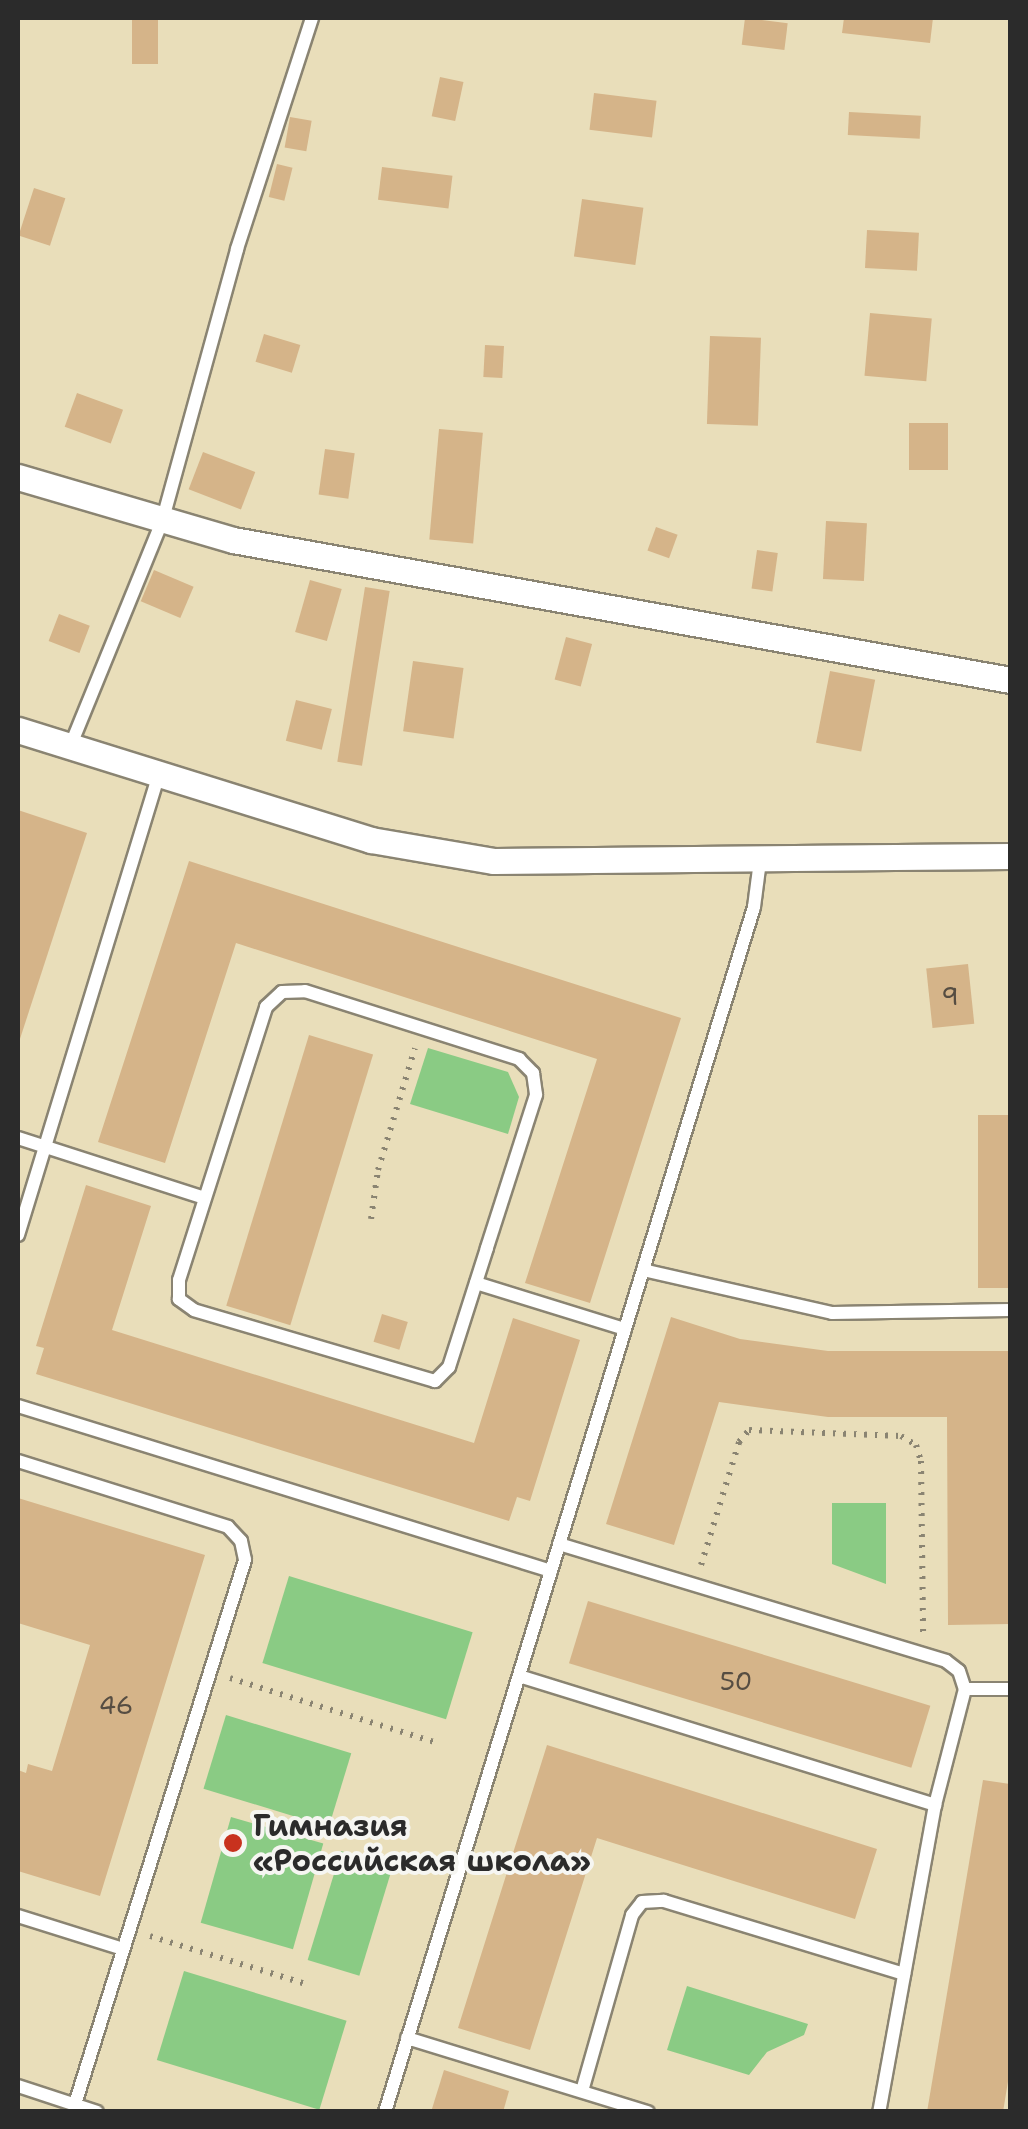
<!DOCTYPE html>
<html>
<head>
<meta charset="utf-8">
<style>
  body { margin:0 }
  #map { position:relative; width:1028px; height:2129px; overflow:hidden; background:#e9deba; font-family:"Shantell Sans",sans-serif }
  div>[style] { position:absolute }
  .green>* { inset:0; background:#8acb84; transform-origin:0 0 }
  .building>* { inset:0; background:#d5b489; transform-origin:0 0 }
  .path>* { height:6px; margin-top:-3px; transform-origin:0; background:repeating-linear-gradient(90deg,#8a8472 0 2.5px,transparent 0 10.5px) }
  .roads { filter:drop-shadow(2px 0 #8a8472) drop-shadow(-2px 0 #8a8472) drop-shadow(0 2px #8a8472) drop-shadow(0 -2px #8a8472) }
  .lane>* { height:12px; margin:-6px; padding:0 6px; transform-origin:6px; border-radius:6px; background:#fff }
  .street>* { height:25px; margin:-12.5px; padding:0 12.5px; transform-origin:12.5px; border-radius:12.5px; background:#fff }
  .dots>* { width:28px; height:28px; translate:-50% -50%; box-sizing:border-box; border:5px solid #f6f6f2; border-radius:50% }
  span { translate:-50% -50%; white-space:nowrap; text-align:center; line-height:1.15; -webkit-text-stroke:8px #f6f6f2; paint-order:stroke }
  .number-label { font-size:25px; color:#564d42 }
  .number-label span { -webkit-text-stroke-width:0 }
  .poi-label { font-size:30px; color:#2b2b2b; font-weight:700 }
  .left { translate:0 -50%; text-align:left }
  .frame { position:absolute; inset:0; border:20px solid #2b2b2b; pointer-events:none }
</style>
</head>
<body>
<div id="map">
  <div class="green">
    <i style="clip-path:polygon(428px 1048px,508px 1072px,519px 1097px,508px 1134px,410px 1104px)"></i>
    <i style="clip-path:polygon(832px 1503px,886px 1503px,886px 1584px,832px 1564px)"></i>
    <i style="left:289px;top:1576px;width:192px;height:91px;rotate:17deg"></i>
    <i style="left:226px;top:1715px;width:131px;height:77px;rotate:17deg"></i>
    <i style="left:231px;top:1817px;width:96px;height:110px;rotate:16deg"></i>
    <i style="left:341px;top:1851px;width:54px;height:114px;rotate:17deg"></i>
    <i style="left:184px;top:1971px;width:170px;height:93px;rotate:17deg"></i>
    <i style="clip-path:polygon(687px 1986px,808px 2024px,804px 2035px,767px 2052px,749px 2075px,667px 2050px)"></i>
  </div>
  <div class="building">
    <i style="left:132px;top:18px;width:26px;height:46px"></i>
    <i style="left:745px;top:18px;width:43px;height:27px;rotate:7deg"></i>
    <i style="clip-path:polygon(844px 18px,933px 18px,930px 43px,842px 33px)"></i>
    <i style="left:440px;top:77px;width:24px;height:40px;rotate:12deg"></i>
    <i style="left:594px;top:93px;width:63px;height:37px;rotate:7deg"></i>
    <i style="left:849px;top:112px;width:72px;height:23px;rotate:3deg"></i>
    <i style="left:290px;top:117px;width:22px;height:31px;rotate:10deg"></i>
    <i style="left:277px;top:164px;width:16px;height:34px;rotate:14deg"></i>
    <i style="left:382px;top:167px;width:71px;height:33px;rotate:7deg"></i>
    <i style="left:34px;top:188px;width:33px;height:50px;rotate:18deg"></i>
    <i style="left:582px;top:199px;width:62px;height:58px;rotate:8deg"></i>
    <i style="left:867px;top:230px;width:52px;height:38px;rotate:3deg"></i>
    <i style="left:870px;top:313px;width:62px;height:63px;rotate:5deg"></i>
    <i style="left:264px;top:334px;width:38px;height:29px;rotate:17deg"></i>
    <i style="left:710px;top:336px;width:51px;height:88px;rotate:2deg"></i>
    <i style="left:485px;top:345px;width:19px;height:32px;rotate:3deg"></i>
    <i style="left:77px;top:393px;width:49px;height:36px;rotate:20deg"></i>
    <i style="left:909px;top:423px;width:39px;height:47px"></i>
    <i style="left:439px;top:429px;width:44px;height:111px;rotate:5deg"></i>
    <i style="left:325px;top:449px;width:30px;height:46px;rotate:8deg"></i>
    <i style="left:203px;top:452px;width:56px;height:40px;rotate:21deg"></i>
    <i style="left:826px;top:521px;width:41px;height:58px;rotate:3deg"></i>
    <i style="left:656px;top:527px;width:23px;height:25px;rotate:20deg"></i>
    <i style="left:757px;top:550px;width:21px;height:39px;rotate:8deg"></i>
    <i style="left:154px;top:570px;width:43px;height:34px;rotate:23deg"></i>
    <i style="left:310px;top:580px;width:33px;height:54px;rotate:16deg"></i>
    <i style="left:365px;top:587px;width:25px;height:177px;rotate:9deg"></i>
    <i style="left:59px;top:614px;width:33px;height:29px;rotate:21deg"></i>
    <i style="left:566px;top:637px;width:27px;height:44px;rotate:15deg"></i>
    <i style="left:413px;top:661px;width:51px;height:71px;rotate:8deg"></i>
    <i style="left:830px;top:671px;width:46px;height:73px;rotate:11deg"></i>
    <i style="left:296px;top:700px;width:37px;height:42px;rotate:14deg"></i>
    <i style="clip-path:polygon(18px 810px,87px 833px,18px 1045px)"></i>
    <i style="clip-path:polygon(189px 861px,681px 1018px,590px 1303px,525px 1283px,597px 1059px,236px 943px,165px 1163px,98px 1142px)"></i>
    <i style="left:968px;top:964px;width:60px;height:42px;rotate:84deg"></i>
    <i style="left:309px;top:1035px;width:67px;height:283px;rotate:17deg"></i>
    <i style="left:978px;top:1115px;width:31px;height:173px"></i>
    <i style="clip-path:polygon(86px 1185px,151px 1206px,112px 1330px,474px 1443px,513px 1318px,580px 1340px,530px 1501px,517px 1497px,509px 1521px,36px 1374px,44px 1348px,36px 1346px)"></i>
    <i style="left:382px;top:1314px;width:27px;height:29px;rotate:17deg"></i>
    <i style="clip-path:polygon(671px 1317px,740px 1339px,828px 1351px,1010px 1351px,1010px 1624px,948px 1625px,947px 1417px,828px 1417px,719px 1402px,674px 1545px,606px 1524px)"></i>
    <i style="clip-path:polygon(18px 1498px,205px 1555px,100px 1896px,18px 1871px,18px 1770px,26px 1773px,28px 1764px,52px 1771px,90px 1645px,18px 1623px)"></i>
    <i style="left:588px;top:1601px;width:358px;height:65px;rotate:17deg"></i>
    <i style="clip-path:polygon(547px 1745px,877px 1849px,855px 1919px,597px 1838px,530px 2050px,458px 2028px)"></i>
    <i style="clip-path:polygon(983px 1780px,1010px 1784px,1010px 2069px,1003px 2112px,927px 2112px)"></i>
    <i style="clip-path:polygon(444px 2070px,509px 2091px,503px 2112px,431px 2112px)"></i>
  </div>
  <div class="path">
    <i style="left:371px;top:1219px;width:49px;rotate:-81.9deg"></i>
    <i style="left:378px;top:1170px;width:127px;rotate:-73.1deg"></i>
    <i style="left:701px;top:1565px;width:129px;rotate:-72.8deg"></i>
    <i style="left:739px;top:1442px;width:16px;rotate:-50deg"></i>
    <i style="left:749px;top:1430px;width:152px;rotate:2.3deg"></i>
    <i style="left:901px;top:1436px;width:17px;rotate:31deg"></i>
    <i style="left:916px;top:1445px;width:17px;rotate:73deg"></i>
    <i style="left:921px;top:1461px;width:175px;rotate:89.3deg"></i>
    <i style="left:230px;top:1678px;width:214px;rotate:17.4deg"></i>
    <i style="left:150px;top:1936px;width:160px;rotate:17.1deg"></i>
  </div>
  <div class="roads">
    <div class="lane">
      <i style="left:70px;top:747px;width:243px;rotate:-67.8deg"></i>
      <i style="left:162px;top:522px;width:283px;rotate:-74.6deg"></i>
      <i style="left:237px;top:249px;width:243px;rotate:-72deg"></i>
      <i style="left:305px;top:991px;width:225px;rotate:17.6deg"></i>
      <i style="left:519px;top:1059px;width:20px;rotate:45deg"></i>
      <i style="left:533px;top:1073px;width:22px;rotate:82deg"></i>
      <i style="left:536px;top:1095px;width:161px;rotate:107.8deg"></i>
      <i style="left:487px;top:1248px;width:125px;rotate:107.7deg"></i>
      <i style="left:449px;top:1367px;width:20px;rotate:135deg"></i>
      <i style="left:435px;top:1381px;width:251px;rotate:-163.6deg"></i>
      <i style="left:194px;top:1310px;width:19px;rotate:-144deg"></i>
      <i style="left:179px;top:1299px;width:19px;rotate:-90deg"></i>
      <i style="left:179px;top:1280px;width:287px;rotate:-72.3deg"></i>
      <i style="left:266px;top:1007px;width:22px;rotate:-43deg"></i>
      <i style="left:282px;top:992px;width:23px;rotate:-2deg"></i>
      <i style="left:18px;top:1138px;width:196px;rotate:17.8deg"></i>
      <i style="left:18px;top:1235px;width:480px;rotate:-73deg"></i>
      <i style="left:643px;top:1270px;width:194px;rotate:12.8deg"></i>
      <i style="left:832px;top:1313px;width:178px;rotate:-1deg"></i>
      <i style="left:476px;top:1283px;width:156px;rotate:17.2deg"></i>
      <i style="left:18px;top:1406px;width:558px;rotate:17.2deg"></i>
      <i style="left:551px;top:1571px;width:566px;rotate:107.06deg"></i>
      <i style="left:18px;top:1461px;width:220px;rotate:17.4deg"></i>
      <i style="left:228px;top:1527px;width:19px;rotate:47deg"></i>
      <i style="left:241px;top:1541px;width:19px;rotate:78deg"></i>
      <i style="left:245px;top:1560px;width:570px;rotate:107.35deg"></i>
      <i style="left:559px;top:1544px;width:404px;rotate:16.8deg"></i>
      <i style="left:946px;top:1661px;width:16px;rotate:38deg"></i>
      <i style="left:959px;top:1671px;width:19px;rotate:72deg"></i>
      <i style="left:965px;top:1689px;width:120px;rotate:104.5deg"></i>
      <i style="left:935px;top:1805px;width:312px;rotate:100.3deg"></i>
      <i style="left:551px;top:1571px;width:694px;rotate:-73deg"></i>
      <i style="left:754px;top:907px;width:46px;rotate:-82.6deg"></i>
      <i style="left:519px;top:1676px;width:436px;rotate:17.2deg"></i>
      <i style="left:965px;top:1689px;width:45px"></i>
      <i style="left:18px;top:1916px;width:110px;rotate:17.4deg"></i>
      <i style="left:407px;top:2038px;width:252px;rotate:17.1deg"></i>
      <i style="left:18px;top:2086px;width:83px;rotate:18.2deg"></i>
      <i style="left:582px;top:2091px;width:183px;rotate:-74.1deg"></i>
      <i style="left:632px;top:1915px;width:16px;rotate:-52deg"></i>
      <i style="left:642px;top:1902px;width:22px;rotate:-3deg"></i>
      <i style="left:664px;top:1901px;width:251px;rotate:16.9deg"></i>
    </div>
    <div class="street">
      <i style="left:18px;top:477px;width:224px;rotate:16.3deg"></i>
      <i style="left:233px;top:540px;width:790px;rotate:10.21deg"></i>
      <i style="left:18px;top:730px;width:370px;rotate:17.3deg"></i>
      <i style="left:371px;top:840px;width:125px;rotate:9.7deg"></i>
      <i style="left:494px;top:861px;width:516px;rotate:-0.56deg"></i>
    </div>
  </div>
  <div class="dots">
    <i style="left:233px;top:1843px;background:#c8321e"></i>
  </div>
  <div class="number-label">
    <span style="left:950px;top:996px">9</span>
    <span style="left:736px;top:1681px">50</span>
    <span style="left:116px;top:1705px">46</span>
  </div>
  <div class="poi-label">
    <span class="left" style="left:253px;top:1843px">Гимназия<br>«Российская школа»</span>
  </div>
  <div class="frame"></div>
</div>
</body>
</html>
